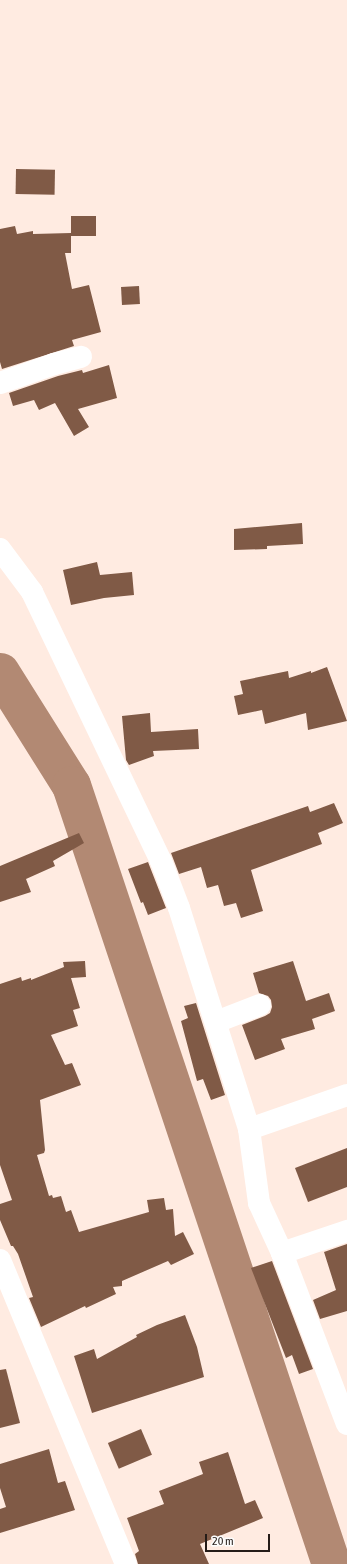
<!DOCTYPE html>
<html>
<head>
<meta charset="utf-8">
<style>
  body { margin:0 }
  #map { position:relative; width:347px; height:1564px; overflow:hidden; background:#ffebe1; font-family:"Asap Condensed",sans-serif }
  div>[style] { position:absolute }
  .river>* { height:39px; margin:-19.5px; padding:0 19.5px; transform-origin:19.5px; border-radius:19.5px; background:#b28973 }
  .building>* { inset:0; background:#805a46; transform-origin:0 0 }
  .minor>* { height:22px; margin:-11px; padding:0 11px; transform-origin:11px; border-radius:11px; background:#fff }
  span { translate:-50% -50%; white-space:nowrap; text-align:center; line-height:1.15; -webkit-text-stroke:4px #fdfdfd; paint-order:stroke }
  .scale { position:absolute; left:205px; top:1534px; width:65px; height:18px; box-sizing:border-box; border:2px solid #251c18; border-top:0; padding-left:5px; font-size:12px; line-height:14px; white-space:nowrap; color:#251c18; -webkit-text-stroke:3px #fdfdfd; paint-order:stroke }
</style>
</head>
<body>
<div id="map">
  <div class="river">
    <i style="left:0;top:672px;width:133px;rotate:57.9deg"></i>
    <i style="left:71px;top:785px;width:821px;rotate:71.54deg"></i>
  </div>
  <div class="building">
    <i style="left:16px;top:169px;width:39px;height:25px;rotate:1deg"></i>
    <i style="left:96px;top:216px;width:20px;height:25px;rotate:90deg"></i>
    <i style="clip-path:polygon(15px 226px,17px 234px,33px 231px,33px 234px,71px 233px,71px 253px,65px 253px,72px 289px,89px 285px,101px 332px,72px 340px,74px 346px,2px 369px,0 362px,0 229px)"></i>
    <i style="left:139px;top:286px;width:18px;height:18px;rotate:87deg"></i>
    <i style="clip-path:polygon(109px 365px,117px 398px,78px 409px,89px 427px,74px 436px,55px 403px,39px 410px,34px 400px,13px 406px,9px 393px,58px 376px,82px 370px,83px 373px)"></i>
    <i style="clip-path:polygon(302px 523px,303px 544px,267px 546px,267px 549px,234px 550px,234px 529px)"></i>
    <i style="clip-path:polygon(97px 562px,100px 575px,132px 572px,134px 595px,104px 598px,71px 605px,63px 570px)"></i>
    <i style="clip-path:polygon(327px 667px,347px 721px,308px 730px,306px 713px,265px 724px,262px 710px,238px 715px,234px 696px,243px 694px,240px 681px,288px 671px,289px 678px,311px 671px,311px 673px)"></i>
    <i style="clip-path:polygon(150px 713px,151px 732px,198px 729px,199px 749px,153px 751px,154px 756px,129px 765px,126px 760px,122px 716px)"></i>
    <i style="clip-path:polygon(334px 803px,343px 823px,318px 833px,322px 844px,251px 870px,263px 911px,241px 918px,236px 903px,224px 906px,218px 885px,207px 888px,201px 867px,179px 874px,171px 853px,308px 806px,310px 812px)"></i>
    <i style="clip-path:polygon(79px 833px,84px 843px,53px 861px,55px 866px,26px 879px,31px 892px,0 902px,0 866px)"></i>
    <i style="clip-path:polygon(148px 862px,166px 908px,148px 915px,143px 902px,141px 903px,128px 869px)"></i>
    <i style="clip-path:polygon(85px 961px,86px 977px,71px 978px,80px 1008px,73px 1010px,78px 1026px,51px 1035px,65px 1065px,72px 1063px,81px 1085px,40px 1100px,45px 1150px,44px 1153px,37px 1155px,49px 1196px,52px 1195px,53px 1198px,61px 1196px,66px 1212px,71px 1210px,79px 1232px,149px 1212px,147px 1200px,164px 1198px,166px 1210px,173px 1209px,175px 1236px,183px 1232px,194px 1254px,171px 1265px,168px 1261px,122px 1281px,122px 1286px,113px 1287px,116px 1294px,86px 1308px,85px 1306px,41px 1327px,29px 1298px,33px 1297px,18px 1254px,13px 1246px,11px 1246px,0 1220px,0 1204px,12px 1200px,0 1165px,0 984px,21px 977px,22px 981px,31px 978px,31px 980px,64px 967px,63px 962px)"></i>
    <i style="clip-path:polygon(293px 961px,306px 1001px,329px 993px,335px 1011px,312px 1019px,315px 1029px,281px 1039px,285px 1049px,255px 1060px,242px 1025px,265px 1016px,270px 1013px,272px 1007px,271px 1000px,268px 996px,259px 993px,253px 973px)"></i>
    <i style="clip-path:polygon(196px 1003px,225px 1095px,211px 1100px,203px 1079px,197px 1081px,181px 1021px,188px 1018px,184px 1006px)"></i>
    <i style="clip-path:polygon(347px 1148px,347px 1187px,308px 1202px,295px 1168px)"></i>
    <i style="clip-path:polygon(347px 1244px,347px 1311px,320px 1319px,313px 1300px,336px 1290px,324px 1252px)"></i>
    <i style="clip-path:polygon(272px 1261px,313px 1369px,299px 1374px,292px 1355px,286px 1358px,251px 1268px)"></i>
    <i style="clip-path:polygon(185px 1315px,197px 1347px,204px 1377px,92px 1413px,74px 1356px,94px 1349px,97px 1359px,137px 1337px,136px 1335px,157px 1325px)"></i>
    <i style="clip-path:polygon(6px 1369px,20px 1423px,0 1428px,0 1370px)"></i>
    <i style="left:141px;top:1429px;width:28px;height:36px;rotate:67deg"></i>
    <i style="clip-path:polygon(49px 1449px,58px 1483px,65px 1481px,75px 1510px,0 1533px,0 1509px,6px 1507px,0 1488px,0 1464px)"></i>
    <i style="clip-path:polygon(228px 1452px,245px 1504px,255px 1500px,263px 1518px,200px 1544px,209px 1564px,138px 1564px,135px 1554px,139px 1551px,127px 1518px,164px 1504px,159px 1491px,203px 1474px,199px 1462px)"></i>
  </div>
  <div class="minor">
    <i style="left:0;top:383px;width:57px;rotate:-19.4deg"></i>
    <i style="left:54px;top:364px;width:28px;rotate:-15deg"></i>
    <i style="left:0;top:549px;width:54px;rotate:53.3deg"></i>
    <i style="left:32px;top:592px;width:298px;rotate:64.4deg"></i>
    <i style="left:161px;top:861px;width:50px;rotate:69deg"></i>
    <i style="left:179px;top:908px;width:232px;rotate:72.4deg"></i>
    <i style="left:249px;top:1129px;width:75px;rotate:82.3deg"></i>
    <i style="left:259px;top:1203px;width:55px;rotate:65.3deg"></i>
    <i style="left:282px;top:1253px;width:183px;rotate:69.2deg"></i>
    <i style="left:216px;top:1022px;width:47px;rotate:-21.1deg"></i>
    <i style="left:249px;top:1129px;width:104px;rotate:-19.1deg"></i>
    <i style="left:282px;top:1253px;width:69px;rotate:-18.7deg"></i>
    <i style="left:0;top:1260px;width:329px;rotate:67.5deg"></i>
  </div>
  <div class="scale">20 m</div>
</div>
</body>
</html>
